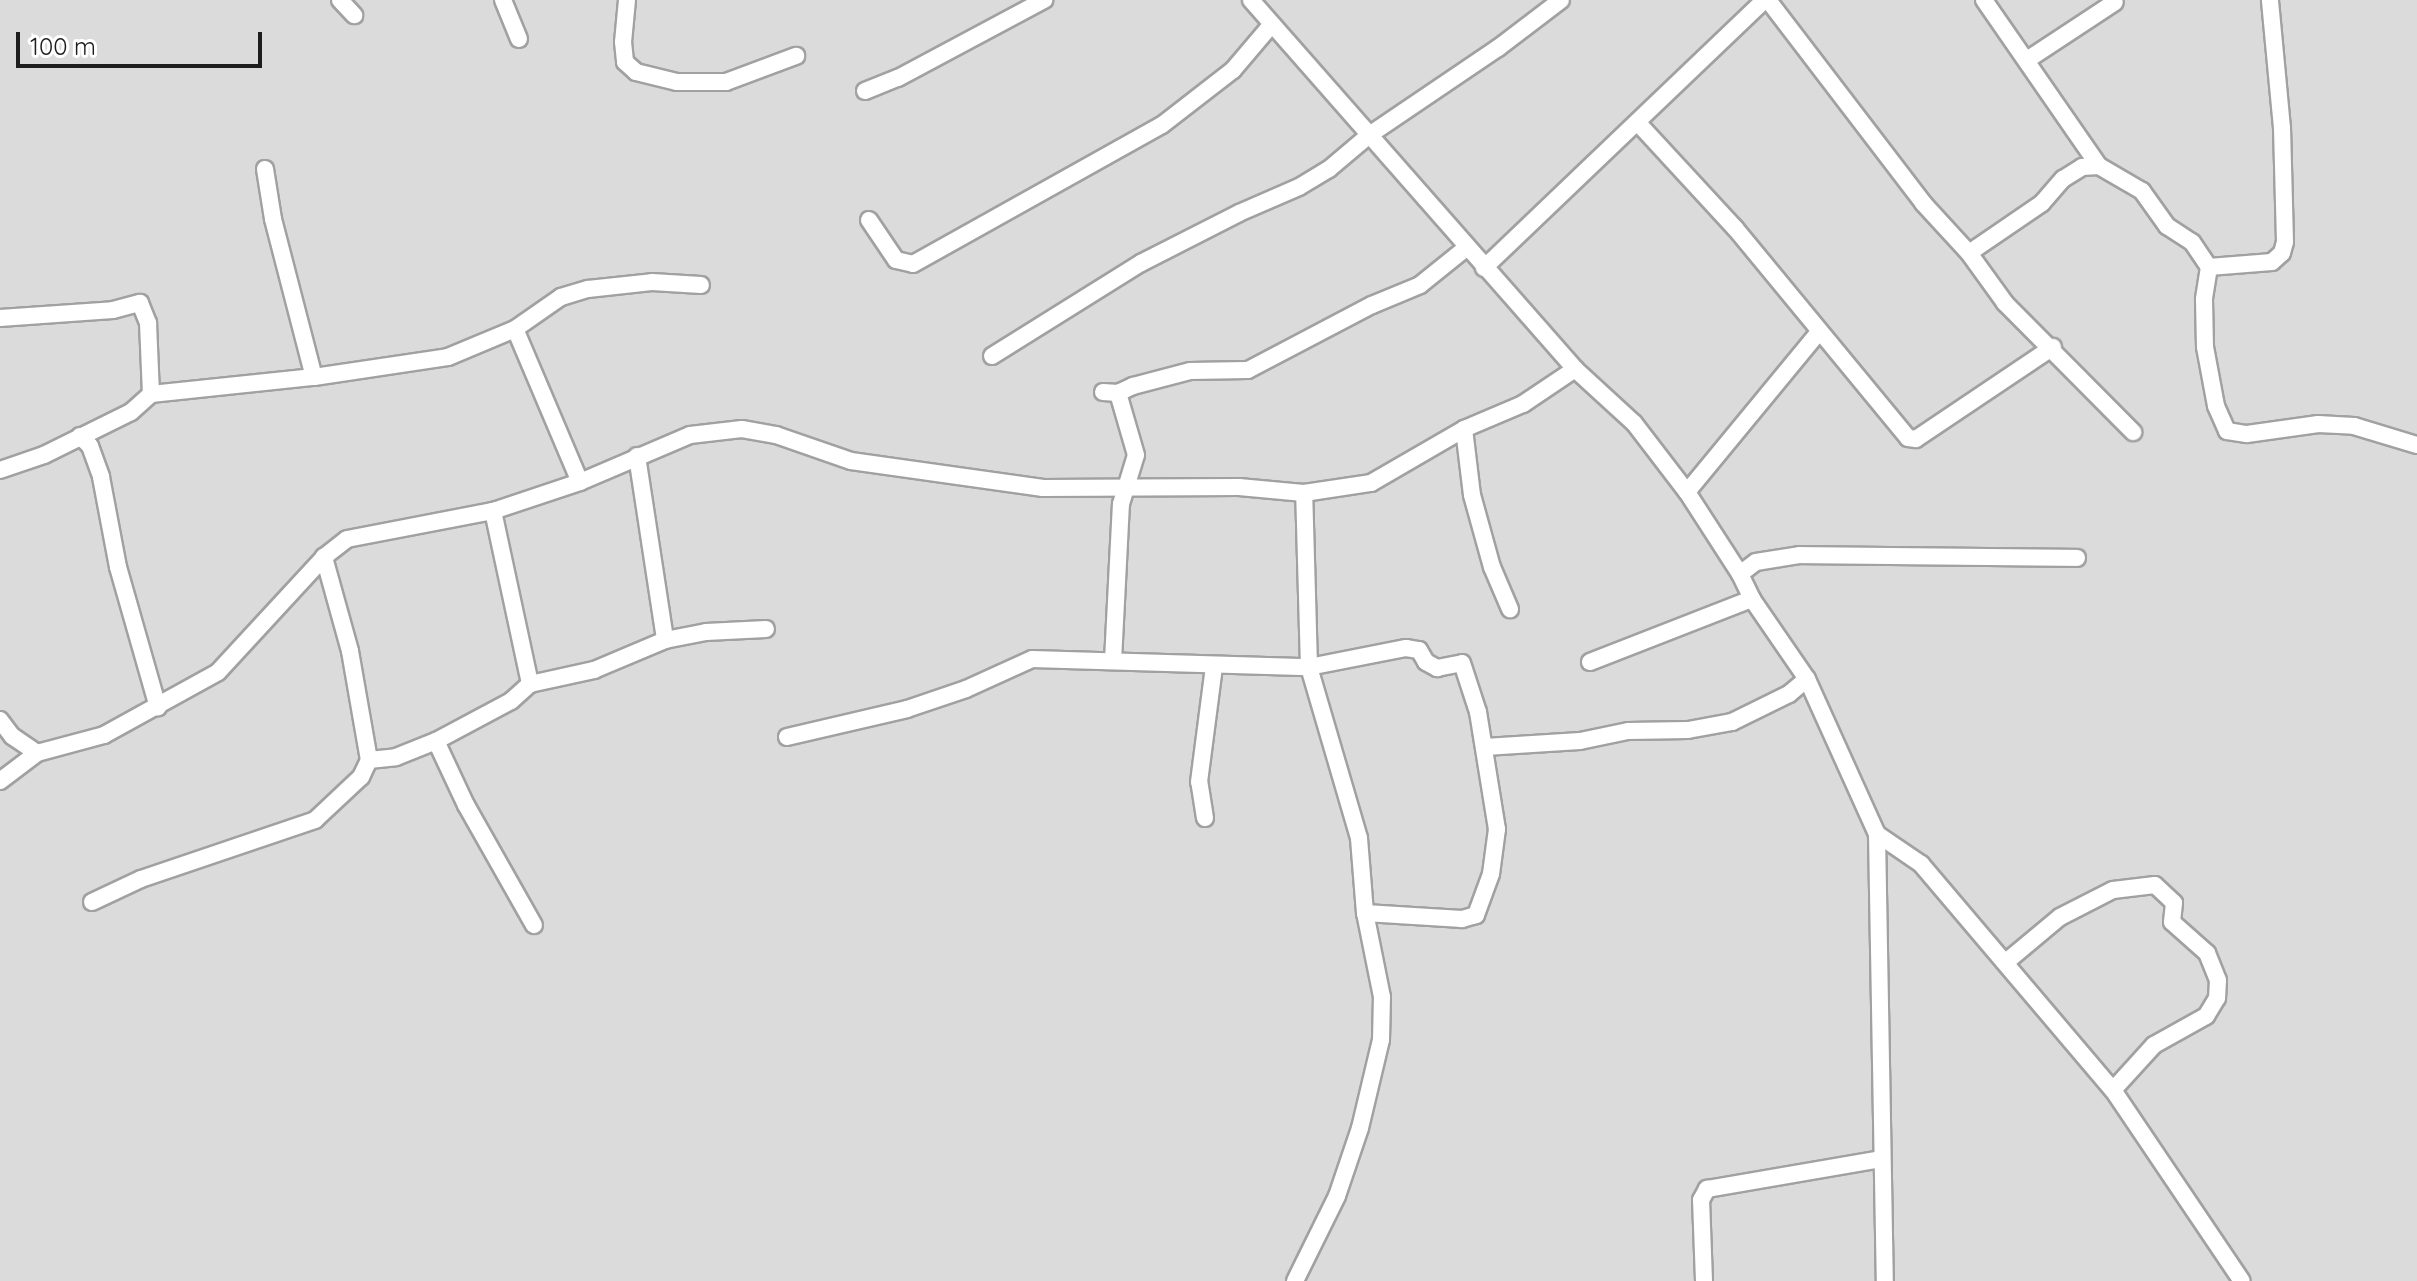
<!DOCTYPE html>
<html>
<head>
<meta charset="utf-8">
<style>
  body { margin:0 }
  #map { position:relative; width:2417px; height:1281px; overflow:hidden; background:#edebe5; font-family:Quicksand,sans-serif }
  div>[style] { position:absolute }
  .residential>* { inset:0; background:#dbdbdb; transform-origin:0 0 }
  .roads { filter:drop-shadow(2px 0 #a1a1a1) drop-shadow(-2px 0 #a1a1a1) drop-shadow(0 2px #a1a1a1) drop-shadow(0 -2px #a1a1a1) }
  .minor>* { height:16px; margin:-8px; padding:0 8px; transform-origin:8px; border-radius:8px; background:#fff }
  span { translate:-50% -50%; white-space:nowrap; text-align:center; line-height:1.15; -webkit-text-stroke:6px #fff; paint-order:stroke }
  .scale { position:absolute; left:16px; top:32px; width:246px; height:36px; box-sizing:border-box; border:4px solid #1d1d1d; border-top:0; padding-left:10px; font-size:24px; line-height:28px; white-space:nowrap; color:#1d1d1d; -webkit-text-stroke:6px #fff; paint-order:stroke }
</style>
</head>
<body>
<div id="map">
  <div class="residential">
    <i style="left:0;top:0;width:2417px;height:1281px"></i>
  </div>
  <div class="roads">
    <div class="minor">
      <i style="left:340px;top:0;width:21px;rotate:47deg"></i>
      <i style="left:503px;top:0;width:42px;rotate:67.7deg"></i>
      <i style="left:627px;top:0;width:42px;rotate:95.4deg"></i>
      <i style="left:623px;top:42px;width:20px;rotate:84deg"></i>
      <i style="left:625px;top:62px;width:15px;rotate:42deg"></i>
      <i style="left:636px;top:72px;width:42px;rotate:13.7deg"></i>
      <i style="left:677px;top:82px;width:49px"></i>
      <i style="left:726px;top:82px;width:75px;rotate:-20.4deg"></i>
      <i style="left:1251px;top:0;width:491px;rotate:48.7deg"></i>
      <i style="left:1575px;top:369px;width:80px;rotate:42.5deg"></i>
      <i style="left:1634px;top:423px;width:87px;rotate:52.5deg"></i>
      <i style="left:1687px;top:492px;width:98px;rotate:57.1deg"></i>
      <i style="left:1740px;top:574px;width:28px;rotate:64deg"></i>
      <i style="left:1752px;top:599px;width:97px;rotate:55.5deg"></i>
      <i style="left:1807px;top:679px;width:170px;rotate:65.7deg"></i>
      <i style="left:1877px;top:834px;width:447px;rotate:89deg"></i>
      <i style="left:1768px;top:0;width:255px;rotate:52.6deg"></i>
      <i style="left:1923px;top:203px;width:68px;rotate:47.4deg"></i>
      <i style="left:1969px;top:253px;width:62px;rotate:54.2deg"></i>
      <i style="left:2005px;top:303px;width:182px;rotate:45.2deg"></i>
      <i style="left:1984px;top:0;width:202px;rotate:55.3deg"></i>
      <i style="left:2099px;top:166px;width:50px;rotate:30.2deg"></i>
      <i style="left:2142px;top:191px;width:43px;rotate:54.5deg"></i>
      <i style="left:2167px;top:226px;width:30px;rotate:33deg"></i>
      <i style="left:2192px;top:242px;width:30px;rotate:56deg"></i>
      <i style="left:2209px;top:267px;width:33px;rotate:99deg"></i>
      <i style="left:2204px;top:300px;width:47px;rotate:88.8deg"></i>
      <i style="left:2205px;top:347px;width:60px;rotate:79.4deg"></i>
      <i style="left:2216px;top:406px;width:27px;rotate:66deg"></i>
      <i style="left:2227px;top:431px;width:20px;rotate:9deg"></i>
      <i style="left:2247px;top:434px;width:72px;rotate:-8deg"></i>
      <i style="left:2318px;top:424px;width:36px;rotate:3deg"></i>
      <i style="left:2354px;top:426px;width:66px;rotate:16.8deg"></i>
      <i style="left:2027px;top:60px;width:105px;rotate:-33.4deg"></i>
      <i style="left:865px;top:91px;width:35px;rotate:-22deg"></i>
      <i style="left:898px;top:78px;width:166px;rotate:-28.1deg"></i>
      <i style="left:1638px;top:123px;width:143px;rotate:47.3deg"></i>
      <i style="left:1735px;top:228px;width:272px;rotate:50.5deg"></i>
      <i style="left:1908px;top:438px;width:8px;rotate:7deg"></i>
      <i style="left:1916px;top:439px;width:165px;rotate:-33.9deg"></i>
      <i style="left:265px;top:169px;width:51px;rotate:80.9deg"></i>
      <i style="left:273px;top:219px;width:163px;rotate:75.5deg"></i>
      <i style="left:869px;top:220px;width:48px;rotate:56deg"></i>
      <i style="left:896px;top:260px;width:17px;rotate:13deg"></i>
      <i style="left:913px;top:264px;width:285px;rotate:-29.2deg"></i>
      <i style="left:1162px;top:125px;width:90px;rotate:-37.8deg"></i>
      <i style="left:1233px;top:70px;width:60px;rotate:-49.7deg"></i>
      <i style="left:1969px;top:253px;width:88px;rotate:-34.4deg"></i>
      <i style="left:2042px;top:203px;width:32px;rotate:-49deg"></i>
      <i style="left:2063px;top:179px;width:22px;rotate:-32deg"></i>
      <i style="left:2082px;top:167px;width:17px;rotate:-3deg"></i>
      <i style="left:2209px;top:267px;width:63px;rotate:-4.5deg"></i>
      <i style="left:2272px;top:262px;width:13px;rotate:-42deg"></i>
      <i style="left:2282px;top:253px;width:11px;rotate:-75deg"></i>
      <i style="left:2285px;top:242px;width:114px;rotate:-91.5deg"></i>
      <i style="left:2282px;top:128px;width:129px;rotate:-95.4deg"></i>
      <i style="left:1484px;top:268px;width:388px;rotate:-43.7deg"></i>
      <i style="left:0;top:318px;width:113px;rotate:-4deg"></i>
      <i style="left:113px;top:310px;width:28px;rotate:-15deg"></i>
      <i style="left:140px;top:303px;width:22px;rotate:68deg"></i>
      <i style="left:148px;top:323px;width:71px;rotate:87.6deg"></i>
      <i style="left:992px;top:356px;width:176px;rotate:-32deg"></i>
      <i style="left:1141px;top:263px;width:110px;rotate:-27deg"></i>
      <i style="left:1239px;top:213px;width:65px;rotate:-23.4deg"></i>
      <i style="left:1299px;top:187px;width:35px;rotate:-31deg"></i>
      <i style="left:1329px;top:169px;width:51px;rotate:-40.2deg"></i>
      <i style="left:1368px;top:136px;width:157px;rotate:-34.1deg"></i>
      <i style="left:1498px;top:48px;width:79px;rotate:-37.3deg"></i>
      <i style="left:1103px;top:392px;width:15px;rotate:4deg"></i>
      <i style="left:1118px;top:393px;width:17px;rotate:-25deg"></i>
      <i style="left:1133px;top:386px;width:59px;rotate:-14.7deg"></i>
      <i style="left:1190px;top:371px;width:58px;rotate:-1deg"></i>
      <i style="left:1248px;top:370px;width:140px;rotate:-27.7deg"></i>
      <i style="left:1372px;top:305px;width:52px;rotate:-22.6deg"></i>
      <i style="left:1420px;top:285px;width:59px;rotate:-38.8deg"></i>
      <i style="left:1464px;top:429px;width:66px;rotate:83.1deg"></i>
      <i style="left:1472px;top:495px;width:75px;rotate:74.5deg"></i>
      <i style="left:1492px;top:567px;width:46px;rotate:66.8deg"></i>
      <i style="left:80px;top:436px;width:14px;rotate:45deg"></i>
      <i style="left:90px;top:446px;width:33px;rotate:70deg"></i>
      <i style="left:101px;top:477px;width:92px;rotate:79.3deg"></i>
      <i style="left:118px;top:567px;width:146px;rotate:74.1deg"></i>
      <i style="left:637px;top:456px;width:186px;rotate:81.3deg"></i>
      <i style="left:0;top:470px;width:46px;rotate:-18.8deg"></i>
      <i style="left:44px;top:455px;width:97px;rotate:-26.3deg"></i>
      <i style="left:131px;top:412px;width:27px;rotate:-42deg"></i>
      <i style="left:151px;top:394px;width:164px;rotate:-6deg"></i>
      <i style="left:314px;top:377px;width:135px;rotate:-8.5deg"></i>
      <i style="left:448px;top:357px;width:73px;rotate:-22.7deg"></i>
      <i style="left:580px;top:482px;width:166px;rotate:-113deg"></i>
      <i style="left:515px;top:329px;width:56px;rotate:-34.8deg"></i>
      <i style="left:561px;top:297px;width:28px;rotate:-17deg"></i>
      <i style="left:588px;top:289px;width:64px;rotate:-6.2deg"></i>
      <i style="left:652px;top:282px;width:49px;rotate:3.5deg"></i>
      <i style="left:1687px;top:492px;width:207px;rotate:-50.5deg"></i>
      <i style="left:493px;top:511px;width:177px;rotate:77.9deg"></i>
      <i style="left:1740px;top:574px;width:20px;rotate:-37deg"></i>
      <i style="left:1756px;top:562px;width:45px;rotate:-9deg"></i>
      <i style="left:1800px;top:555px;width:277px;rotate:0.6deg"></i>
      <i style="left:1113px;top:661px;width:157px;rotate:-87.1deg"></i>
      <i style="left:1121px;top:504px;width:51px;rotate:-73deg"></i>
      <i style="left:1136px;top:455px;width:65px;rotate:-106.2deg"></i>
      <i style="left:1590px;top:662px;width:174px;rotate:-21.3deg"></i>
      <i style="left:0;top:720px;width:20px;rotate:53deg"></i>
      <i style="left:12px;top:736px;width:30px;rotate:34deg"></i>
      <i style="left:787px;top:737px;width:123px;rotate:-13.1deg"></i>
      <i style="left:907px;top:709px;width:62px;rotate:-18.7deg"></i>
      <i style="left:966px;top:689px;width:72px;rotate:-24.4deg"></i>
      <i style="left:1032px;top:659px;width:277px;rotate:1.7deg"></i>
      <i style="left:1309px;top:667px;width:99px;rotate:-11.1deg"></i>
      <i style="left:1406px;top:648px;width:13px;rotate:9deg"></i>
      <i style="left:1419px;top:650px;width:14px;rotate:60deg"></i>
      <i style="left:1426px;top:662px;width:13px;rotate:29deg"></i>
      <i style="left:1437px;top:668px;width:25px;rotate:-11deg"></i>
      <i style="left:1462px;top:663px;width:52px;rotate:71.9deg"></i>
      <i style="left:1478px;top:712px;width:119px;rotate:80.8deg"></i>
      <i style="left:1497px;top:829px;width:45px;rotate:97.6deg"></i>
      <i style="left:1491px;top:874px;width:44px;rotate:110.1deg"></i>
      <i style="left:1476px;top:915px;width:15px;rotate:164deg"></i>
      <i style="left:1462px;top:919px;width:97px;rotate:-176.5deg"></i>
      <i style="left:436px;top:741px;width:71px;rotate:64.9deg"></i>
      <i style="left:466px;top:805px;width:138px;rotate:60.5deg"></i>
      <i style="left:1485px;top:747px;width:95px;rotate:-3.6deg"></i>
      <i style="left:1580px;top:741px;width:49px;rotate:-11.8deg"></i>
      <i style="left:1628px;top:731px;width:60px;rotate:-1deg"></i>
      <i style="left:1688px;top:730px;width:45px;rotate:-10.3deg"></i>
      <i style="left:1732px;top:722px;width:64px;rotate:-26.2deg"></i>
      <i style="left:1789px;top:694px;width:23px;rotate:-40deg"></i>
      <i style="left:369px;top:760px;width:27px;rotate:-6deg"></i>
      <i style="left:396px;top:757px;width:43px;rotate:-21.8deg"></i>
      <i style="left:436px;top:741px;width:85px;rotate:-28.1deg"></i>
      <i style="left:511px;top:701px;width:25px;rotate:-42deg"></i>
      <i style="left:530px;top:684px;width:66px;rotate:-12.3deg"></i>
      <i style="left:594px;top:670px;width:77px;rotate:-22.9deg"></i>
      <i style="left:665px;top:640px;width:42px;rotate:-11deg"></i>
      <i style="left:706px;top:632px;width:60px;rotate:-2.9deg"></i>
      <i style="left:0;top:781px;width:46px;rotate:-37.1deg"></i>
      <i style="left:37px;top:753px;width:69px;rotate:-15deg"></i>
      <i style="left:104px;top:735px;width:130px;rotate:-28.9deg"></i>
      <i style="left:218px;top:672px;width:156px;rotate:-47.3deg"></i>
      <i style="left:324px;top:557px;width:29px;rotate:-38deg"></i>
      <i style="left:347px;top:539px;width:149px;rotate:-10.9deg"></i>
      <i style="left:493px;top:511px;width:92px;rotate:-18.4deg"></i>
      <i style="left:580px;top:482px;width:120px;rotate:-23.1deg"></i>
      <i style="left:690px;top:435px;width:52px;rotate:-6.6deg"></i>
      <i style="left:742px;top:429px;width:35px;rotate:10deg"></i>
      <i style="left:776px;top:435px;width:79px;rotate:19.1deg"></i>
      <i style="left:851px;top:461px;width:194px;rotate:8deg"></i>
      <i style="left:1043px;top:488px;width:196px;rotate:-0.3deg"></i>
      <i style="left:1239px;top:487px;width:65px;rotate:5.3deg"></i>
      <i style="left:1304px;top:493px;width:68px;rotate:-8.5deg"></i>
      <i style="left:1371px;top:483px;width:108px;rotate:-30.1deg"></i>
      <i style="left:1464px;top:429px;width:64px;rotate:-23deg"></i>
      <i style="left:1523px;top:404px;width:63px;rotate:-33.9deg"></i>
      <i style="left:1205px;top:818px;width:36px;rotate:-99deg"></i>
      <i style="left:1199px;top:782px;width:116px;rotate:-82.6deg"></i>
      <i style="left:1877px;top:834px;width:53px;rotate:34.3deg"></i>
      <i style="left:1921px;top:864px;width:297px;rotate:49.7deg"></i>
      <i style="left:2113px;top:1090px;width:230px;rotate:56deg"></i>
      <i style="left:92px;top:902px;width:54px;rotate:-25.1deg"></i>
      <i style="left:141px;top:879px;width:184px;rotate:-18.7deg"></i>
      <i style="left:315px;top:820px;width:63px;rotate:-43.1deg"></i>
      <i style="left:361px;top:777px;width:19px;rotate:-65deg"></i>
      <i style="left:369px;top:760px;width:111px;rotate:-99.9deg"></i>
      <i style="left:350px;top:651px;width:98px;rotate:-105.5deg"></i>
      <i style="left:2006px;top:962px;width:70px;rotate:-39.8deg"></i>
      <i style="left:2060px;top:917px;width:59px;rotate:-27deg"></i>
      <i style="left:2113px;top:890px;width:42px;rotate:-6.8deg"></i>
      <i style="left:2155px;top:885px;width:26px;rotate:43deg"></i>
      <i style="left:2174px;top:903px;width:19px;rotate:96deg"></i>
      <i style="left:2172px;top:922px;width:47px;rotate:41.5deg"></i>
      <i style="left:2207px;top:953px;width:29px;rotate:68deg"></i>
      <i style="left:2218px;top:980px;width:18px;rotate:93deg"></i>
      <i style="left:2217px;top:998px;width:21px;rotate:121deg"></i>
      <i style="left:2206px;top:1016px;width:60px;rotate:150.9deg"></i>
      <i style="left:2154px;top:1045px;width:61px;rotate:132.3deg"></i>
      <i style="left:1295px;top:1281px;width:95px;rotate:-63.7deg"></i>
      <i style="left:1337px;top:1196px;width:72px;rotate:-71.3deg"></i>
      <i style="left:1360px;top:1128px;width:90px;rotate:-76.6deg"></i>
      <i style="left:1381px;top:1040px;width:43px;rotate:-88.7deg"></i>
      <i style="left:1382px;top:997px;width:86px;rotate:-101.4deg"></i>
      <i style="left:1365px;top:913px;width:75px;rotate:-94.6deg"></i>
      <i style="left:1359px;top:838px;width:178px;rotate:-106.3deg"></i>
      <i style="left:1309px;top:667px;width:174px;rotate:-91.6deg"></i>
      <i style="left:1704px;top:1281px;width:81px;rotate:-92.1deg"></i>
      <i style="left:1701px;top:1200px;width:13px;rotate:-61deg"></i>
      <i style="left:1707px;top:1189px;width:177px;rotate:-9.8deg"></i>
    </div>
  </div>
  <div class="scale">100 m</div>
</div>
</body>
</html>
